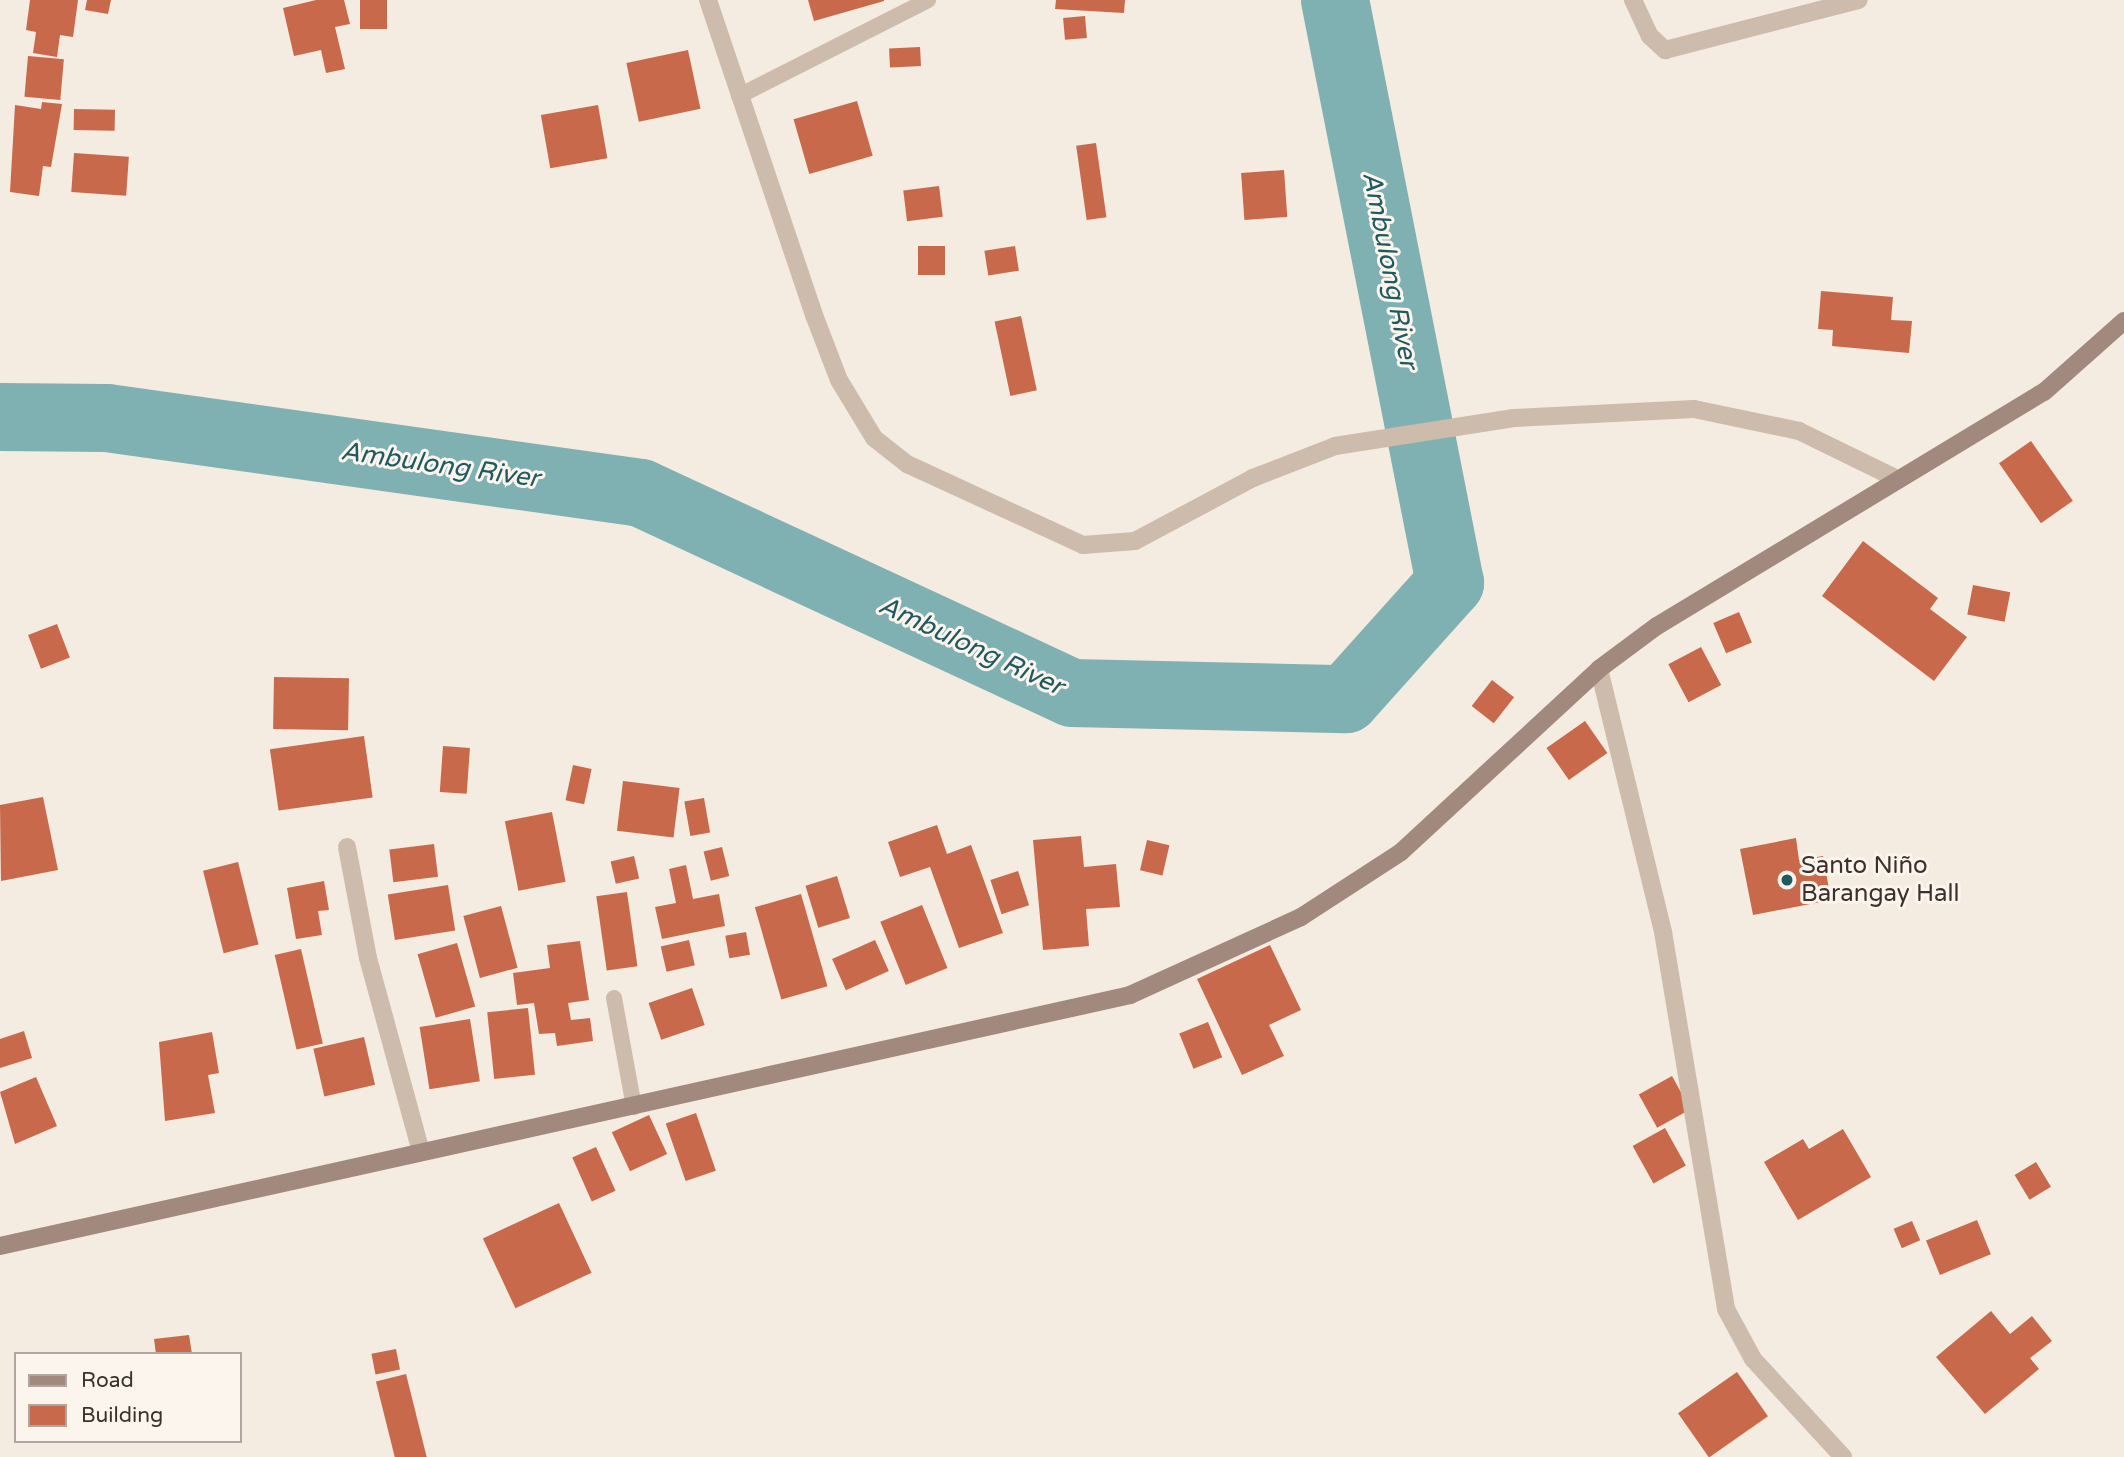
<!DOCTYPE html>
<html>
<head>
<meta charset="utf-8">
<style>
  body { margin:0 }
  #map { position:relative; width:2124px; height:1457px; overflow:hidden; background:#f4ebe1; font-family:"Varela Round",sans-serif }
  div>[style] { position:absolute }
  .river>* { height:68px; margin:-34px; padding:0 34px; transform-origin:34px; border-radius:34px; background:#7fb0b2 }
  .building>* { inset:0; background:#c8694b; transform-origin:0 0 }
  .lane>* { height:16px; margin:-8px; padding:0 8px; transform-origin:8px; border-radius:8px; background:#cdbbac }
  .street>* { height:18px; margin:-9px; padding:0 9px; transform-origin:9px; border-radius:9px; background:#cdbbac }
  .secondary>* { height:18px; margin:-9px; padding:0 9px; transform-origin:9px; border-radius:9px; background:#a18a7d }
  .dots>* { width:19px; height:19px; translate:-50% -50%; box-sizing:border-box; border:4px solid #fbf5ee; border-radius:50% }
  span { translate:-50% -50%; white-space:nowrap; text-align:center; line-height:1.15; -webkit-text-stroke:6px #fbf5ee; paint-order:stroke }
  .poi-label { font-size:24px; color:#3b302b }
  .left { translate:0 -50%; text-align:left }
  .water-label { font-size:26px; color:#1f5a5e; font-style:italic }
  .legend { position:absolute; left:14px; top:1352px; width:228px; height:91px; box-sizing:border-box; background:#fbf5ee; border:2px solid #aea6a0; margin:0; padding:9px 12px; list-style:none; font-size:21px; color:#3b302b }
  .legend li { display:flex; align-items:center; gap:14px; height:35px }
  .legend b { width:35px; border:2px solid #aea6a0 }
</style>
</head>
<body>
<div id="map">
  <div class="river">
    <i style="left:0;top:417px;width:107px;rotate:0.5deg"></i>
    <i style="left:107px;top:418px;width:539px;rotate:7.99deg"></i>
    <i style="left:641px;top:493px;width:475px;rotate:24.9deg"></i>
    <i style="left:1072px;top:693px;width:274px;rotate:1.3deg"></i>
    <i style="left:1346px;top:699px;width:156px;rotate:-48.1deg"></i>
    <i style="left:1450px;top:583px;width:594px;rotate:-101.16deg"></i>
  </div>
  <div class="building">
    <i style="clip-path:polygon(30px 0,78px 0,73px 37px,60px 35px,57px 57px,33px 53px,36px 32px,26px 30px)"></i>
    <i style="clip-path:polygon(87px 0,111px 0,108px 14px,85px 10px)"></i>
    <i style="clip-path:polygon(316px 0,344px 0,350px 24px,335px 27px,345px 69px,326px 73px,321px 50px,294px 56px,283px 8px)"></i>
    <i style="left:360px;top:0;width:27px;height:29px"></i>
    <i style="clip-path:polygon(808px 0,884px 0,884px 1px,814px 21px)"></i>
    <i style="clip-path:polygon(1056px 0,1125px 0,1124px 13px,1055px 9px)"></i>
    <i style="left:1085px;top:16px;width:22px;height:22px;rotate:85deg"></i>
    <i style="left:920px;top:47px;width:19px;height:31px;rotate:87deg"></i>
    <i style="left:688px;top:50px;width:60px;height:63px;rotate:78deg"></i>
    <i style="left:28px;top:56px;width:36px;height:41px;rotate:5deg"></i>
    <i style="left:857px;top:101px;width:57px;height:66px;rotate:74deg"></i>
    <i style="clip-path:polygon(42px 102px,62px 104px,51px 167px,43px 166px,39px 196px,10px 192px,15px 105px,41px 109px)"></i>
    <i style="left:598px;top:105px;width:54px;height:58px;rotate:80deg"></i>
    <i style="left:74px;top:109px;width:41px;height:21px;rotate:1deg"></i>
    <i style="left:1096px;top:143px;width:75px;height:20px;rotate:82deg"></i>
    <i style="left:74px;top:153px;width:55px;height:39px;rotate:4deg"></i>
    <i style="left:1284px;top:170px;width:47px;height:43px;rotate:86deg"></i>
    <i style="left:939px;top:186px;width:31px;height:36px;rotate:83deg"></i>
    <i style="left:918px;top:246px;width:27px;height:29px"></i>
    <i style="left:1015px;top:246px;width:25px;height:31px;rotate:81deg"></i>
    <i style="clip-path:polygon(1821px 291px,1893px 297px,1891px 320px,1912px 321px,1909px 353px,1832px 346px,1833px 330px,1818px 329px)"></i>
    <i style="left:1021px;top:316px;width:76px;height:27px;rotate:78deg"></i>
    <i style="left:2031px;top:441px;width:73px;height:39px;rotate:55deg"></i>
    <i style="clip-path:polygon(1863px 541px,1938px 598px,1930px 609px,1967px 637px,1934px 681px,1822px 596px)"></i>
    <i style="left:1973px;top:585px;width:38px;height:30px;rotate:11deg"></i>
    <i style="left:1739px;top:612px;width:33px;height:28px;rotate:67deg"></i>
    <i style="left:57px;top:624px;width:36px;height:31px;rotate:69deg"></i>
    <i style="left:1701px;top:647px;width:43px;height:37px;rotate:62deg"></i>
    <i style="left:274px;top:677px;width:75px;height:52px;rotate:1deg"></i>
    <i style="left:1492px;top:680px;width:28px;height:33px;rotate:38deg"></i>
    <i style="left:1585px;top:721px;width:39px;height:47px;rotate:55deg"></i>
    <i style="left:364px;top:736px;width:62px;height:95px;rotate:82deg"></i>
    <i style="left:443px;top:746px;width:27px;height:46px;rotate:4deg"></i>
    <i style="left:573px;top:765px;width:19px;height:36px;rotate:12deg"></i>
    <i style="left:623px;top:781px;width:57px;height:50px;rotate:7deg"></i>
    <i style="clip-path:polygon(43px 797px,58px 870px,1px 881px,0 805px)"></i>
    <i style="left:704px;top:798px;width:35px;height:20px;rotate:80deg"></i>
    <i style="left:552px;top:812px;width:71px;height:48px;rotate:79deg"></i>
    <i style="clip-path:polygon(937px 825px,947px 854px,971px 845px,1003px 933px,959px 948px,930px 867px,900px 877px,888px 842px)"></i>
    <i style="clip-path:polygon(1081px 836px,1084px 867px,1116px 864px,1120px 907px,1086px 909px,1089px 946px,1043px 950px,1033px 840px)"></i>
    <i style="clip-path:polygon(1796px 838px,1799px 860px,1823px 856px,1831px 900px,1753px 915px,1740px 849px)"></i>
    <i style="left:1147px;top:840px;width:23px;height:31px;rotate:13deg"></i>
    <i style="left:434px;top:844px;width:33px;height:45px;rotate:83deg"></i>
    <i style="left:722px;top:847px;width:30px;height:19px;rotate:76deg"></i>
    <i style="left:634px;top:856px;width:23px;height:24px;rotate:77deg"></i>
    <i style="left:238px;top:862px;width:85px;height:36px;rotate:76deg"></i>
    <i style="clip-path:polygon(686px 865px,693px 899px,719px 894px,725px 926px,662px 939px,655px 907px,676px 903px,669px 869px)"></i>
    <i style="left:1018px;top:871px;width:36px;height:29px;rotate:72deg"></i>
    <i style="left:837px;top:876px;width:44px;height:33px;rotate:73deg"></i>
    <i style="clip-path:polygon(324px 881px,329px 910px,318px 911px,322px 935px,296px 939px,287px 888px)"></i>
    <i style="left:448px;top:885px;width:46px;height:61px;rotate:81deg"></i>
    <i style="left:627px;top:892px;width:75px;height:31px;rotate:82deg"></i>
    <i style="left:801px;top:894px;width:96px;height:48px;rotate:74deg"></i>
    <i style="left:922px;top:905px;width:68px;height:45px;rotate:68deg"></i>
    <i style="left:501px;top:906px;width:64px;height:39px;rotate:75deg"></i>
    <i style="left:746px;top:932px;width:23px;height:21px;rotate:80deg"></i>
    <i style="left:689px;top:940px;width:26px;height:29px;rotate:77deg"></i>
    <i style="left:875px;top:940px;width:34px;height:47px;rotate:66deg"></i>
    <i style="clip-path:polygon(580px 941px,589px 1000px,568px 1003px,571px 1020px,590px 1018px,593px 1041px,557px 1046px,555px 1033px,539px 1034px,534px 1003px,517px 1005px,513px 973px,550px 968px,547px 945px)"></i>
    <i style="left:457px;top:943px;width:66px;height:41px;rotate:74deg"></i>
    <i style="clip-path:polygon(1270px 945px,1301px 1010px,1269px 1025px,1284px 1056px,1242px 1075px,1197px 979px)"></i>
    <i style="left:301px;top:949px;width:97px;height:27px;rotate:77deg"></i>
    <i style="left:692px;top:988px;width:39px;height:46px;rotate:71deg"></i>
    <i style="left:528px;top:1008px;width:67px;height:41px;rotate:84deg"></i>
    <i style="left:470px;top:1019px;width:63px;height:51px;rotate:81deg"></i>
    <i style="left:1208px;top:1022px;width:38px;height:31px;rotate:68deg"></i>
    <i style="clip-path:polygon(24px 1031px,32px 1058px,0 1068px,0 1039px)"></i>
    <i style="clip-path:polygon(212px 1032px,219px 1073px,208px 1075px,215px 1113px,165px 1121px,159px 1042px)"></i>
    <i style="left:364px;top:1037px;width:49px;height:52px;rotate:77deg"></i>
    <i style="left:1672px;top:1076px;width:38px;height:38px;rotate:61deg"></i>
    <i style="clip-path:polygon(36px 1077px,57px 1126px,15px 1144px,0 1092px)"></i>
    <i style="left:696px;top:1113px;width:61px;height:32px;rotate:71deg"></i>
    <i style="left:649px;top:1115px;width:43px;height:41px;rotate:65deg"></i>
    <i style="left:1665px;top:1128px;width:43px;height:37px;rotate:61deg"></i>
    <i style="clip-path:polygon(1843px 1129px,1871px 1177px,1798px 1220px,1764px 1162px,1803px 1139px,1809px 1149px)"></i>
    <i style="left:596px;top:1147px;width:48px;height:26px;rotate:66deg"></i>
    <i style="left:2036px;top:1162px;width:29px;height:25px;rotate:59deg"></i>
    <i style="left:559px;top:1203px;width:77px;height:84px;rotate:65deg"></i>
    <i style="left:1977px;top:1220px;width:37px;height:55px;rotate:68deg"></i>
    <i style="left:1912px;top:1221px;width:21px;height:20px;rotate:67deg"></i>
    <i style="clip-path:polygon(1991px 1311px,2010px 1334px,2032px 1316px,2052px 1341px,2030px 1358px,2039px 1369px,1985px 1414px,1936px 1357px)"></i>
    <i style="clip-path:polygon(189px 1335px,192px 1354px,156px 1354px,154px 1339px)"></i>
    <i style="left:396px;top:1349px;width:21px;height:25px;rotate:79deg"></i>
    <i style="left:1737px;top:1372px;width:54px;height:72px;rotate:55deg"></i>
    <i style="left:406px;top:1374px;width:86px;height:31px;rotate:76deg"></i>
  </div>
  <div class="lane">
    <i style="left:739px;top:96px;width:212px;rotate:-26.9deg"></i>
    <i style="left:614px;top:998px;width:111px;rotate:79.6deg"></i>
  </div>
  <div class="street">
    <i style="left:708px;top:0;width:332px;rotate:71.4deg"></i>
    <i style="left:814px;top:315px;width:70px;rotate:69deg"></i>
    <i style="left:839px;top:380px;width:68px;rotate:58.9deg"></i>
    <i style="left:874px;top:438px;width:42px;rotate:38.2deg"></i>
    <i style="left:907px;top:464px;width:194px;rotate:24.7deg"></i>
    <i style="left:1083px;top:545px;width:52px;rotate:-4.4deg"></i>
    <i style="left:1135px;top:541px;width:134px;rotate:-28.1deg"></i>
    <i style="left:1253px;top:478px;width:88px;rotate:-21.3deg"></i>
    <i style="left:1335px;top:446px;width:181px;rotate:-8.9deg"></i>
    <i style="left:1514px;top:418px;width:180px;rotate:-2.9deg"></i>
    <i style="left:1694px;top:409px;width:107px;rotate:11.8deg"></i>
    <i style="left:1799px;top:431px;width:109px;rotate:26.1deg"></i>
    <i style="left:1633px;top:0;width:40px;rotate:65deg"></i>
    <i style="left:1650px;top:36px;width:21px;rotate:43deg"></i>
    <i style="left:1665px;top:50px;width:200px;rotate:-14.5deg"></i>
    <i style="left:1599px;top:669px;width:271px;rotate:76.3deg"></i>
    <i style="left:1663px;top:932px;width:382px;rotate:80.5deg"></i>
    <i style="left:1726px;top:1309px;width:57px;rotate:61.6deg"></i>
    <i style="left:1753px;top:1359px;width:133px;rotate:47.4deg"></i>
    <i style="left:347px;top:847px;width:113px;rotate:79.3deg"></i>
    <i style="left:368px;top:958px;width:197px;rotate:74.7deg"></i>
  </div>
  <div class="secondary">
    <i style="left:0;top:1246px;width:1158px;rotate:-12.52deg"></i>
    <i style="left:1130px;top:995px;width:188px;rotate:-24.5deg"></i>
    <i style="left:1301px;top:917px;width:119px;rotate:-33deg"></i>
    <i style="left:1401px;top:852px;width:270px;rotate:-42.7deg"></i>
    <i style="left:1599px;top:669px;width:72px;rotate:-36.6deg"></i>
    <i style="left:1657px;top:626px;width:452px;rotate:-31.2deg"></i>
    <i style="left:2044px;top:392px;width:107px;rotate:-41.6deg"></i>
  </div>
  <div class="dots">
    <i style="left:1787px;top:880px;background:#1f5a5e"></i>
  </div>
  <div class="poi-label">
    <span class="left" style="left:1801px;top:880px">Santo Niño<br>Barangay Hall</span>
  </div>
  <div class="water-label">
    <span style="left:1390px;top:270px;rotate:79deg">Ambulong River</span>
    <span style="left:440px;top:465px;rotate:8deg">Ambulong River</span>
    <span style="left:971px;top:646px;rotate:25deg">Ambulong River</span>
  </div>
  <ul class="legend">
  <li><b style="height:9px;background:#a18a7d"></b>Road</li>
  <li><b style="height:19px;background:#c8694b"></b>Building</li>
  </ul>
</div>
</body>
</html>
